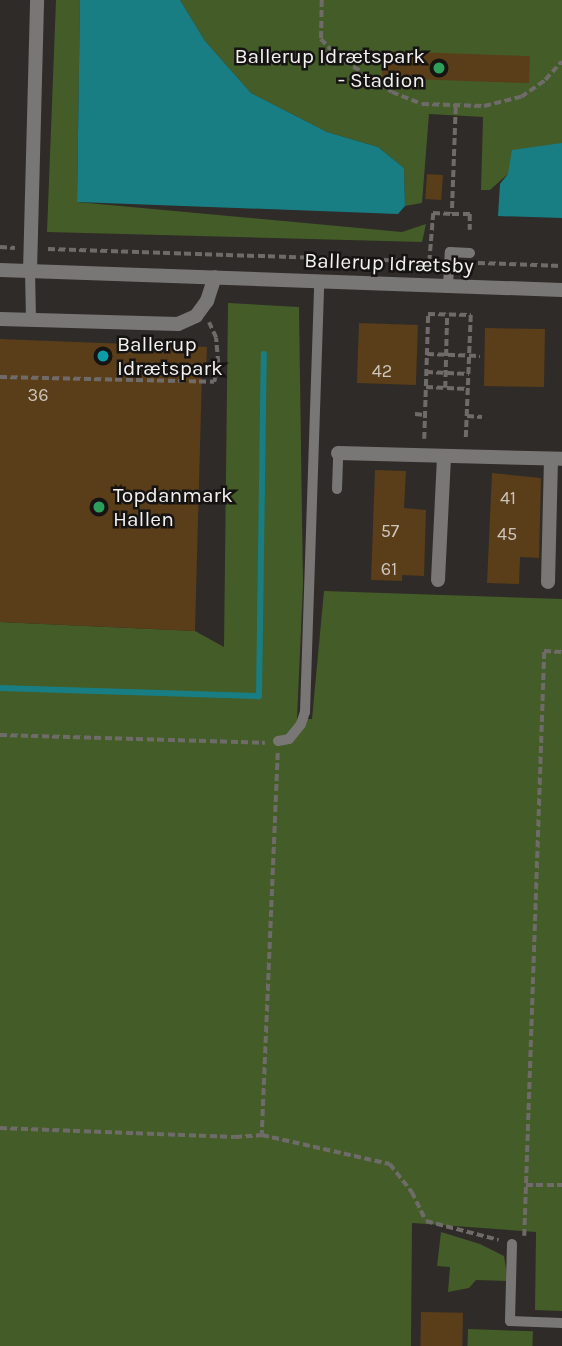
<!DOCTYPE html>
<html>
<head>
<meta charset="utf-8">
<style>
  body { margin:0 }
  #map { position:relative; width:562px; height:1346px; overflow:hidden; background:#2f2b28; font-family:Karla,sans-serif }
  div>[style] { position:absolute }
  .green>* { inset:0; background:#445c27; transform-origin:0 0 }
  .water>* { inset:0; background:#197e83 }
  .stream>* { height:6px; margin:-3px; padding:0 3px; transform-origin:3px; border-radius:3px; background:#197e83 }
  .building>* { inset:0; background:#5a3d19; transform-origin:0 0 }
  .path>* { height:3.5px; margin-top:-1.75px; transform-origin:0; background:repeating-linear-gradient(90deg,#6e6b68 0 7px,transparent 0 10.5px) }
  .lane>* { height:10px; margin:-5px; padding:0 5px; transform-origin:5px; border-radius:5px; background:#797676 }
  .street>* { height:14px; margin:-7px; padding:0 7px; transform-origin:7px; border-radius:7px; background:#797676 }
  .dots>* { width:19px; height:19px; translate:-50% -50%; box-sizing:border-box; border:4px solid #161413; border-radius:50% }
  span { translate:-50% -50%; white-space:nowrap; text-align:center; line-height:1.15; -webkit-text-stroke:5px #161413; paint-order:stroke }
  .number-label { font-size:18px; color:#cec5ba }
  .number-label span { -webkit-text-stroke-width:0 }
  .poi-label { font-size:21px; color:#f4f2f0 }
  .right { translate:-100% -50%; text-align:right }
  .left { translate:0 -50%; text-align:left }
  .street-label { font-size:21px; color:#f4f2f0 }
</style>
</head>
<body>
<div id="map">
  <div class="green">
    <i style="clip-path:polygon(56px 0,80px 0,77px 202px,402px 232px,426px 224px,422px 242px,47px 232px)"></i>
    <i style="clip-path:polygon(180px 0,562px 0,562px 143px,508px 174px,490px 190px,481px 190px,483px 117px,429px 114px,422px 203px,405px 206px,404px 168px,378px 147px,327px 132px,251px 93px,205px 41px)"></i>
    <i style="clip-path:polygon(228px 303px,299px 307px,303px 585px,297px 719px,312px 719px,324px 591px,562px 599px,562px 1311px,535px 1310px,536px 1232px,412px 1223px,411px 1346px,0 1346px,0 622px,195px 631px,224px 647px)"></i>
    <i style="clip-path:polygon(441px 1232px,480px 1244px,504px 1256px,508px 1281px,476px 1280px,469px 1288px,448px 1292px,450px 1267px,437px 1266px)"></i>
    <i style="left:468px;top:1329px;width:65px;height:17px;rotate:2deg"></i>
  </div>
  <div class="water">
    <i style="clip-path:polygon(80px 0,180px 0,205px 41px,251px 93px,327px 132px,378px 147px,404px 168px,405px 206px,398px 214px,77px 202px)"></i>
    <i style="clip-path:polygon(562px 143px,562px 218px,498px 216px,500px 184px,508px 174px,512px 150px)"></i>
  </div>
  <div class="stream">
    <i style="left:0;top:688px;width:259px;rotate:1.8deg"></i>
    <i style="left:259px;top:696px;width:342px;rotate:-89.2deg"></i>
  </div>
  <div class="building">
    <i style="left:383px;top:51px;width:147px;height:27px;rotate:2deg"></i>
    <i style="left:427px;top:174px;width:16px;height:25px;rotate:4deg"></i>
    <i style="left:359px;top:323px;width:59px;height:60px;rotate:2deg"></i>
    <i style="left:485px;top:328px;width:60px;height:58px;rotate:1deg"></i>
    <i style="clip-path:polygon(0 339px,207px 347px,206px 373px,202px 373px,195px 631px,0 622px)"></i>
    <i style="clip-path:polygon(375px 470px,406px 471px,404px 508px,426px 510px,424px 576px,402px 575px,402px 581px,371px 580px)"></i>
    <i style="clip-path:polygon(492px 473px,541px 478px,539px 558px,520px 557px,519px 584px,487px 583px)"></i>
    <i style="left:421px;top:1312px;width:42px;height:34px;rotate:1deg"></i>
  </div>
  <div class="path">
    <i style="left:322px;top:0;width:39px;rotate:91deg"></i>
    <i style="left:321px;top:39px;width:22px;rotate:47deg"></i>
    <i style="left:336px;top:55px;width:67px;rotate:33.5deg"></i>
    <i style="left:392px;top:92px;width:32px;rotate:22deg"></i>
    <i style="left:422px;top:104px;width:62px;rotate:1.8deg"></i>
    <i style="left:484px;top:106px;width:38px;rotate:-14deg"></i>
    <i style="left:521px;top:97px;width:29px;rotate:-35deg"></i>
    <i style="left:545px;top:80px;width:25px;rotate:-48deg"></i>
    <i style="left:456px;top:107px;width:107px;rotate:92.1deg"></i>
    <i style="left:452px;top:214px;width:18px"></i>
    <i style="left:470px;top:214px;width:16px;rotate:90deg"></i>
    <i style="left:0;top:247px;width:15px;rotate:4deg"></i>
    <i style="left:48px;top:249px;width:387px;rotate:1.9deg"></i>
    <i style="left:429px;top:262px;width:49px;rotate:-85.3deg"></i>
    <i style="left:433px;top:213px;width:19px;rotate:3deg"></i>
    <i style="left:478px;top:263px;width:84px;rotate:2deg"></i>
    <i style="left:427px;top:354px;width:53px;rotate:2.2deg"></i>
    <i style="left:426px;top:372px;width:43px;rotate:2.7deg"></i>
    <i style="left:0;top:377px;width:214px;rotate:1.3deg"></i>
    <i style="left:214px;top:382px;width:19px;rotate:-78deg"></i>
    <i style="left:218px;top:363px;width:25px;rotate:-95deg"></i>
    <i style="left:216px;top:338px;width:17px;rotate:-115deg"></i>
    <i style="left:426px;top:387px;width:42px;rotate:2.7deg"></i>
    <i style="left:445px;top:388px;width:74px;rotate:-88.5deg"></i>
    <i style="left:415px;top:414px;width:10px;rotate:6deg"></i>
    <i style="left:467px;top:416px;width:15px;rotate:4deg"></i>
    <i style="left:424px;top:439px;width:125px;rotate:-88.2deg"></i>
    <i style="left:428px;top:314px;width:43px;rotate:1.3deg"></i>
    <i style="left:471px;top:315px;width:125px;rotate:92.3deg"></i>
    <i style="left:0;top:735px;width:265px;rotate:1.7deg"></i>
    <i style="left:278px;top:753px;width:382px;rotate:92.4deg"></i>
    <i style="left:262px;top:1135px;width:131px;rotate:12.8deg"></i>
    <i style="left:390px;top:1164px;width:36px;rotate:52deg"></i>
    <i style="left:412px;top:1192px;width:32px;rotate:64deg"></i>
    <i style="left:426px;top:1221px;width:75px;rotate:14.6deg"></i>
    <i style="left:0;top:1128px;width:235px;rotate:2.2deg"></i>
    <i style="left:235px;top:1137px;width:27px;rotate:-4deg"></i>
    <i style="left:526px;top:1185px;width:36px"></i>
    <i style="left:524px;top:1236px;width:585px;rotate:-88.04deg"></i>
    <i style="left:544px;top:651px;width:18px;rotate:3deg"></i>
  </div>
  <div class="lane">
    <i style="left:30px;top:271px;width:48px;rotate:88.8deg"></i>
    <i style="left:448px;top:286px;width:34px;rotate:-87deg"></i>
    <i style="left:450px;top:252px;width:20px;rotate:3deg"></i>
    <i style="left:337px;top:489px;width:36px;rotate:-88deg"></i>
    <i style="left:278px;top:741px;width:11px;rotate:-10deg"></i>
    <i style="left:289px;top:739px;width:19px;rotate:-51deg"></i>
    <i style="left:301px;top:724px;width:13px;rotate:-72deg"></i>
    <i style="left:305px;top:712px;width:431px;rotate:-88.1deg"></i>
    <i style="left:512px;top:1244px;width:77px;rotate:91.5deg"></i>
    <i style="left:510px;top:1321px;width:52px;rotate:2.2deg"></i>
  </div>
  <div class="street">
    <i style="left:0;top:270px;width:562px;rotate:2.04deg"></i>
    <i style="left:30px;top:271px;width:271px;rotate:-88.5deg"></i>
    <i style="left:0;top:319px;width:178px;rotate:1.6deg"></i>
    <i style="left:178px;top:324px;width:20px;rotate:-24deg"></i>
    <i style="left:196px;top:316px;width:19px;rotate:-54deg"></i>
    <i style="left:207px;top:301px;width:25px;rotate:-72deg"></i>
    <i style="left:338px;top:453px;width:224px;rotate:1.5deg"></i>
    <i style="left:438px;top:580px;width:124px;rotate:-87.2deg"></i>
    <i style="left:548px;top:582px;width:123px;rotate:-88.6deg"></i>
  </div>
  <div class="dots">
    <i style="left:439px;top:68px;background:#2e9e5b"></i>
    <i style="left:103px;top:356px;background:#0f9aa8"></i>
    <i style="left:99px;top:507px;background:#2e9e5b"></i>
  </div>
  <div class="number-label">
    <span style="left:382px;top:371px">42</span>
    <span style="left:38px;top:395px">36</span>
    <span style="left:508px;top:498px">41</span>
    <span style="left:390px;top:531px">57</span>
    <span style="left:507px;top:534px">45</span>
    <span style="left:389px;top:569px">61</span>
  </div>
  <div class="poi-label">
    <span class="right" style="left:425px;top:68px">Ballerup Idrætspark<br>- Stadion</span>
    <span class="left" style="left:117px;top:356px">Ballerup<br>Idrætspark</span>
    <span class="left" style="left:113px;top:507px">Topdanmark<br>Hallen</span>
  </div>
  <div class="street-label">
    <span style="left:389px;top:263px;rotate:2deg">Ballerup Idrætsby</span>
  </div>
</div>
</body>
</html>
